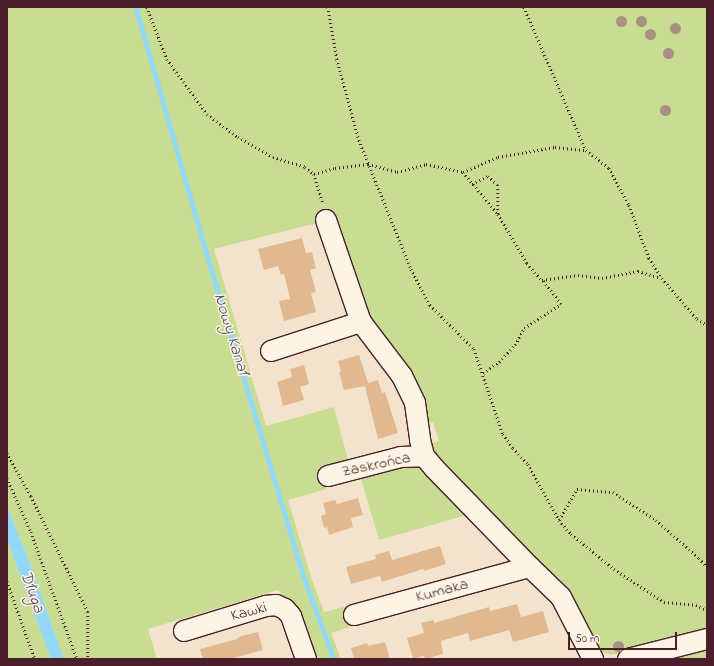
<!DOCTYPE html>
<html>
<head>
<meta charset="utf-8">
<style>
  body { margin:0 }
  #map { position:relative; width:714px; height:666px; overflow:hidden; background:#f4e3cc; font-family:"Indie Flower",sans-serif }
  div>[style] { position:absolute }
  .green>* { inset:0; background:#c9dd92 }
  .water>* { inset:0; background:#93d8f5 }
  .stream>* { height:4.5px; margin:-2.25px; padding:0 2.25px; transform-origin:2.25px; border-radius:2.25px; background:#93d8f5 }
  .building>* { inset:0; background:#e1b991 }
  .path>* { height:2.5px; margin-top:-1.25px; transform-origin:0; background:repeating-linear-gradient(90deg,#4a1f2b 0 1px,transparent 0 4px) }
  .roads { filter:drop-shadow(1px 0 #4a1f2b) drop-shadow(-1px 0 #4a1f2b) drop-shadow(0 1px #4a1f2b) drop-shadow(0 -1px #4a1f2b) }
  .minor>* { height:20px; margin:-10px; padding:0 10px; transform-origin:10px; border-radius:10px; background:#fcf5e5 }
  .trees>* { width:11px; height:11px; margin:-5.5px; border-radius:50%; background:#a89182 }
  span { translate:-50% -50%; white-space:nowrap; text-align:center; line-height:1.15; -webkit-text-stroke:3px #fcf5e5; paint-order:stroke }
  .street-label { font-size:16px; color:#4a1f2b }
  .water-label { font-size:17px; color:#5c4d5e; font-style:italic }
  .frame { position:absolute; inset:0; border:8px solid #4a1f2b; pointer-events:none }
  .scale { position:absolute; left:568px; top:632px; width:109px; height:18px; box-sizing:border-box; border:2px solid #4a1f2b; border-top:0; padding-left:5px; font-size:12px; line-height:14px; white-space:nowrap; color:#4a1f2b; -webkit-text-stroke:3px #fcf5e5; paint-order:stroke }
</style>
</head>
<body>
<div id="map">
  <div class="green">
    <i style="clip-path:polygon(7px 7px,707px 7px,707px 635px,638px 654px,606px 654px,593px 646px,579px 607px,557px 580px,447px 475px,428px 444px,439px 441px,433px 422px,425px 425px,371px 326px,334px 219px,214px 249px,266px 426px,334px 407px,348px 460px,322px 468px,327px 489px,288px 500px,312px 580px,324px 612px,347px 606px,351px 619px,350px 627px,331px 633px,341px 659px,312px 659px,289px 602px,278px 590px,148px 629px,157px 659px,64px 659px,30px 563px,7px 506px)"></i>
    <i style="clip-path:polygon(412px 465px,428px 471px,467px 515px,379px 540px,361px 479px)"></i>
    <i style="clip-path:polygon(7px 539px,29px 600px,51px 659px,7px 659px)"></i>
    <i style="clip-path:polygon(707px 649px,707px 659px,669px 659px)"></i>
  </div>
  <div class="water">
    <i style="clip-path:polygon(7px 506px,30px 563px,64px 659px,51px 659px,29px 600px,7px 539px)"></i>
  </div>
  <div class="stream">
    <i style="left:136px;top:7px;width:254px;rotate:74deg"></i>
    <i style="left:206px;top:251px;width:340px;rotate:73.3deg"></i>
    <i style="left:304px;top:577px;width:87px;rotate:69.9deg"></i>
  </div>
  <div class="building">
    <i style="clip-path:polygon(302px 238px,306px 253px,312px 252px,316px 268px,310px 270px,316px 292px,311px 293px,316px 312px,284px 321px,279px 301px,290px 299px,284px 274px,281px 275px,278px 266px,264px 270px,258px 249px)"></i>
    <i style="clip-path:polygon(359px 355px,368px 383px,378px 380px,382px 393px,385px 392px,398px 433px,378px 439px,365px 386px,344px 390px,339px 372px,341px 372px,338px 361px)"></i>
    <i style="clip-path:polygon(304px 365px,309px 384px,300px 387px,304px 400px,283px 406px,277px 382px,292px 377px,290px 369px)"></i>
    <i style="clip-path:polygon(358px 498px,363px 515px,351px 518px,353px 527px,329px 535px,327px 527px,324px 528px,321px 516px,326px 514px,323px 503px,335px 500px,337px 504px)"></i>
    <i style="clip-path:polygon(440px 546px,446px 564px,424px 571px,423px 569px,382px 582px,380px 576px,351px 584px,346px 567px,376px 559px,375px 555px,389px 551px,392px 560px)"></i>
    <i style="clip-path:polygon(517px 604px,521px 617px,543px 611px,549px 632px,513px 642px,509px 630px,470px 641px,468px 633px,441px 641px,443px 654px,425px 659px,424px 656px,413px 659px,407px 638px,424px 633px,421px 623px,434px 620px,434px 623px,489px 607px,490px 611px)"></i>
    <i style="clip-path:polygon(258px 632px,263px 650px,230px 659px,203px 659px,200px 649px,237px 639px,241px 636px)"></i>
    <i style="clip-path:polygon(385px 642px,390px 659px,354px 659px,351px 648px,367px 643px,368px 646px)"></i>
  </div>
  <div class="path">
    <i style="left:147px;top:7px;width:56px;rotate:69deg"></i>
    <i style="left:167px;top:59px;width:68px;rotate:54deg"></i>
    <i style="left:207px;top:114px;width:39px;rotate:37deg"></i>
    <i style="left:238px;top:137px;width:40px;rotate:29.7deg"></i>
    <i style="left:273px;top:157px;width:34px;rotate:17deg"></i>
    <i style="left:305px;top:167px;width:11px;rotate:38deg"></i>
    <i style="left:314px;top:174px;width:30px;rotate:73deg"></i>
    <i style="left:328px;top:7px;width:53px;rotate:80.2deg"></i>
    <i style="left:337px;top:59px;width:84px;rotate:74.8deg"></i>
    <i style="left:359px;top:140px;width:139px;rotate:68deg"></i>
    <i style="left:411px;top:269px;width:41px;rotate:62.2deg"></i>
    <i style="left:430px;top:305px;width:62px;rotate:45deg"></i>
    <i style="left:474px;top:349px;width:90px;rotate:71.2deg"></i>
    <i style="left:503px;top:434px;width:17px;rotate:54deg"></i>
    <i style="left:513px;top:448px;width:22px;rotate:47deg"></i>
    <i style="left:528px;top:464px;width:64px;rotate:61deg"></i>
    <i style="left:559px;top:520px;width:18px;rotate:49deg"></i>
    <i style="left:571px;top:534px;width:55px;rotate:39.1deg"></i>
    <i style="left:614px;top:569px;width:60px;rotate:33.4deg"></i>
    <i style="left:664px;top:602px;width:32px;rotate:5deg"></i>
    <i style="left:696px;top:605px;width:12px;rotate:24deg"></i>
    <i style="left:524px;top:7px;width:156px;rotate:66.6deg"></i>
    <i style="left:463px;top:172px;width:55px;rotate:50.2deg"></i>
    <i style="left:498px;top:214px;width:57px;rotate:59.4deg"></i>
    <i style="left:527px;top:263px;width:23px;rotate:49deg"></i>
    <i style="left:542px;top:280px;width:36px;rotate:-8deg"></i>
    <i style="left:578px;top:275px;width:24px;rotate:7deg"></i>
    <i style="left:602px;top:278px;width:37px;rotate:-11deg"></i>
    <i style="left:638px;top:271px;width:24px;rotate:17deg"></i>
    <i style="left:314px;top:174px;width:22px;rotate:-16deg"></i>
    <i style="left:335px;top:168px;width:33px;rotate:-7deg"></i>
    <i style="left:368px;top:164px;width:30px;rotate:15deg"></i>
    <i style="left:397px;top:172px;width:30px;rotate:-15deg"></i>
    <i style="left:426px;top:164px;width:38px;rotate:12deg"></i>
    <i style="left:463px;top:172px;width:38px;rotate:-23deg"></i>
    <i style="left:498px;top:157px;width:58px;rotate:-10deg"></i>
    <i style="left:555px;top:147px;width:31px;rotate:6deg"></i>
    <i style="left:586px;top:150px;width:29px;rotate:38deg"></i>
    <i style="left:609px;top:168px;width:42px;rotate:61.6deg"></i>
    <i style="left:629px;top:205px;width:57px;rotate:69.3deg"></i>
    <i style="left:649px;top:258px;width:24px;rotate:57deg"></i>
    <i style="left:662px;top:278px;width:54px;rotate:49.5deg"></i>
    <i style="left:697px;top:319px;width:12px;rotate:31deg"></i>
    <i style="left:472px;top:184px;width:18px;rotate:-27deg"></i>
    <i style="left:488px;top:176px;width:13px;rotate:42deg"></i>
    <i style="left:498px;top:185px;width:29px;rotate:90deg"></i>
    <i style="left:483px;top:373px;width:19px;rotate:-35deg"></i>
    <i style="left:499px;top:362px;width:23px;rotate:-47deg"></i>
    <i style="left:515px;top:345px;width:19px;rotate:-62deg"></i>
    <i style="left:524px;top:328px;width:44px;rotate:-33deg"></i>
    <i style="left:561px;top:304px;width:31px;rotate:-128deg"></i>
    <i style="left:7px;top:453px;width:49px;rotate:60.8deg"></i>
    <i style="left:31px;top:496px;width:129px;rotate:63.8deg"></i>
    <i style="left:88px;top:612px;width:47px;rotate:90deg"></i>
    <i style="left:7px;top:478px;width:59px;rotate:66deg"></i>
    <i style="left:31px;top:532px;width:135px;rotate:70.1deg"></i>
    <i style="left:559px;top:520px;width:36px;rotate:-60deg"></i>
    <i style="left:577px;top:489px;width:36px;rotate:5deg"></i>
    <i style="left:613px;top:492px;width:51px;rotate:33.1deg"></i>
    <i style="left:656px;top:520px;width:57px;rotate:41.5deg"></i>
    <i style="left:699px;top:558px;width:12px;rotate:48deg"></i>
    <i style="left:7px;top:581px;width:83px;rotate:70.3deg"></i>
  </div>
  <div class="roads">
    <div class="minor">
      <i style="left:326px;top:220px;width:108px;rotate:71.1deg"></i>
      <i style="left:361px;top:322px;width:68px;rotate:52.8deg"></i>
      <i style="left:402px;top:376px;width:30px;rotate:64deg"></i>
      <i style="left:415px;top:403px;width:37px;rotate:82deg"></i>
      <i style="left:420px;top:440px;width:16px;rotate:76deg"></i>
      <i style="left:424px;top:456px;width:17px;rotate:50deg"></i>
      <i style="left:435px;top:469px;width:136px;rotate:45.9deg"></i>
      <i style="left:530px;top:567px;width:43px;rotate:44.1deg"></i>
      <i style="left:561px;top:597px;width:70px;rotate:62.7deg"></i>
      <i style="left:271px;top:351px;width:95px;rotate:-17.9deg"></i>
      <i style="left:328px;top:476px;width:75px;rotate:-14.6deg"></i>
      <i style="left:401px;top:457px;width:23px;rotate:-2deg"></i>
      <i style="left:354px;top:615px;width:182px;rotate:-15.3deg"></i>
      <i style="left:184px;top:631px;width:86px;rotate:-17deg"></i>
      <i style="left:266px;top:606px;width:10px;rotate:-6deg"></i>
      <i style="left:276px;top:605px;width:10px;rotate:24deg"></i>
      <i style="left:285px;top:609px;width:9px;rotate:49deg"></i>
      <i style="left:291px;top:616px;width:46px;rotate:70.8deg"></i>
      <i style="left:628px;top:659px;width:81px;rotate:-14.2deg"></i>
    </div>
  </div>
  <div class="trees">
    <i style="left:621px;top:21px"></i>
    <i style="left:641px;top:21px"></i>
    <i style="left:675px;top:28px"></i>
    <i style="left:650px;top:34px"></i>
    <i style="left:668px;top:53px"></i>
    <i style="left:665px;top:110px"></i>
    <i style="left:618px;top:646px"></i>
  </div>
  <div class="street-label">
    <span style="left:376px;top:465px;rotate:-12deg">Zaskrońca</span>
    <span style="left:442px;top:591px;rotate:-15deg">Kumaka</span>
    <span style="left:249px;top:612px;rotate:-15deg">Kawki</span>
  </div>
  <div class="water-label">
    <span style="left:231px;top:334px;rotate:73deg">Nowy Kanał</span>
    <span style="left:32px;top:592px;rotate:70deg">Długa</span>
  </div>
  <div class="frame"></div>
  <div class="scale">50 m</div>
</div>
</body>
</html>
